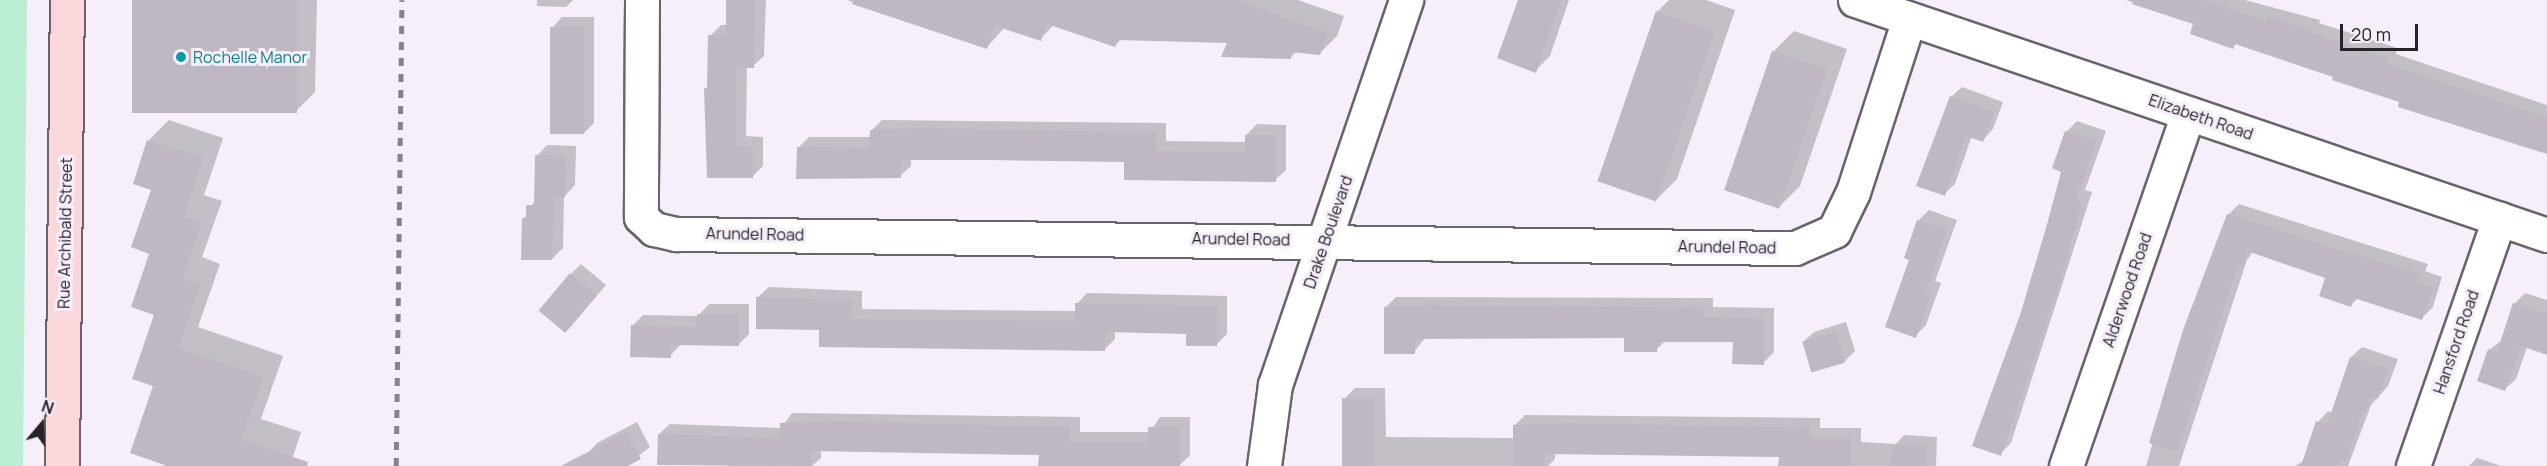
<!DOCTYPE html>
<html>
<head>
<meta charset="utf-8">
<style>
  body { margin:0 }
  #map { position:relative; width:2547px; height:466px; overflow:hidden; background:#f6eef9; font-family:Manrope,sans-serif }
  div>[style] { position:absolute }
  .green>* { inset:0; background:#bceed3 }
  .shadow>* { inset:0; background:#0003 }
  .building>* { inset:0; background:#bfb7c2; transform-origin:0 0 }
  .roads { filter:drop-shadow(2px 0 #6a636d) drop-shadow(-2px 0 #6a636d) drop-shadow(0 2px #6a636d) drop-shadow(0 -2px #6a636d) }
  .minor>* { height:33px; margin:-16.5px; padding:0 16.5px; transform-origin:16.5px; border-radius:16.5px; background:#fff }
  .major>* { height:33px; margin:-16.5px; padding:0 16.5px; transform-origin:16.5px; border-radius:16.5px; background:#fad7db }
  .rail>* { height:4.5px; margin-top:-2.25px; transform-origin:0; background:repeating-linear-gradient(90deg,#87828a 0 8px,transparent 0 16px) }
  .dots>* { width:16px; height:16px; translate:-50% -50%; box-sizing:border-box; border:3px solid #f6eef9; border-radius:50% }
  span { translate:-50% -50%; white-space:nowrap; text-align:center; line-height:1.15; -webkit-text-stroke:6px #f6eef9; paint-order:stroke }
  .culture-label { font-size:16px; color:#0d838f }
  .left { translate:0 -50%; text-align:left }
  .street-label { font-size:16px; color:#252327 }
  .north { position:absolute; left:12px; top:394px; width:60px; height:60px; -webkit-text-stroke:4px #f6eef9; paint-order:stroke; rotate:19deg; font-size:16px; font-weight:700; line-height:24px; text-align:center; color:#252327 }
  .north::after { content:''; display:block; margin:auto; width:21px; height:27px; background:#252327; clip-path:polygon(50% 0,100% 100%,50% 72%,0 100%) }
  .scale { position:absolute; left:2340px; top:24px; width:78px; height:27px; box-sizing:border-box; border:3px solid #252327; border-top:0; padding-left:8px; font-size:18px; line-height:21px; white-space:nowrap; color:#252327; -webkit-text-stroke:4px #f6eef9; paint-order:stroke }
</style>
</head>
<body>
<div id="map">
  <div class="green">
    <i style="clip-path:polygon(0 0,27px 0,23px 466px,0 466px)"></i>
  </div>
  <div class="shadow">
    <i style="clip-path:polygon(133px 0,317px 0,315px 92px,294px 113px)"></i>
    <i style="clip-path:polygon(537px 0,573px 0,566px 7px,537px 6px)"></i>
    <i style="clip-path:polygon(727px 0,766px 0,764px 56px,753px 66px,747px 66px,746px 136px,763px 137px,763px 166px,752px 177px,706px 89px,709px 85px,710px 36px,721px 25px,727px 25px)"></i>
    <i style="clip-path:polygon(847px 0,1298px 0,1344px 16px,1337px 36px,1320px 53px,1297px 51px,1290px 58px,1229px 41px,1122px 38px,1115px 46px,1054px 25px,1040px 39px,1005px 27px,986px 48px)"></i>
    <i style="clip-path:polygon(1520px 0,1569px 0,1550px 56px,1535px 71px)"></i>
    <i style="clip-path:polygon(1669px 0,1706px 0,1735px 10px,1677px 179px,1656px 200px,1599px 180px,1658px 11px)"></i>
    <i style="clip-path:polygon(2126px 0,2245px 0,2320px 20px,2319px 23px,2397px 48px,2396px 54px,2547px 105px,2547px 153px,2335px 76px,2237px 43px,2233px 47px,2195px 23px)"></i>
    <i style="clip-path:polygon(562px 17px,594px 17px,594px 123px,583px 134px,552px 28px)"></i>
    <i style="clip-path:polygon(1794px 31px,1847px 49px,1800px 186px,1779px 207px,1773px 52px)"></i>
    <i style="clip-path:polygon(1962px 87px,2003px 102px,1993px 129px,1983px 140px,1972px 136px,1955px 184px,1944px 194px,1951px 97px)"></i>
    <i style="clip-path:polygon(169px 120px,223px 138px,204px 195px,222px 201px,202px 257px,220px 264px,198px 327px,283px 356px,261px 419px,301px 432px,290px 466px,165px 466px,154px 385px,153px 189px,148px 141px)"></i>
    <i style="clip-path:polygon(882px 120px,1166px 123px,1166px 141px,1246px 142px,1246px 135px,1257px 124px,1286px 125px,1286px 170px,1275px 180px,1126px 161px,911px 158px,911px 166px,900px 176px,798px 148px,809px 137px,871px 137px,871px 131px)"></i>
    <i style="clip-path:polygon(2077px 121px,2106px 131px,2085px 190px,2092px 192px,2011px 443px,2000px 454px,2022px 312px,2063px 171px,2066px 132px)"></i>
    <i style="clip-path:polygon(547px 145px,576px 146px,575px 185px,564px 197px,563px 248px,552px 259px,524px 219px,536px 198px,537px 156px)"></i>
    <i style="clip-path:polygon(2239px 204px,2428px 264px,2425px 271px,2442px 277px,2433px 307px,2422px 318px,2359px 297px,2350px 306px,2327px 277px,2253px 252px,2247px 260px,2179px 466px,2146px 466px,2185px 330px,2228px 215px)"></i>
    <i style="clip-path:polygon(1929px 210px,1957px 220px,1935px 281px,1941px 283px,1926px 325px,1915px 336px,1911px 259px,1918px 221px)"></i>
    <i style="clip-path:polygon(581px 264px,606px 285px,576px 320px,571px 274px)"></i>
    <i style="clip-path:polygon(769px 287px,862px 291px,862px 309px,1076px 311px,1077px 304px,1087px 293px,1227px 296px,1227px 334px,1216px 345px,1187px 332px,1115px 331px,1115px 339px,1105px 349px,821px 329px,758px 297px)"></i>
    <i style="clip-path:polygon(2525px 293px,2547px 300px,2547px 354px,2527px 347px,2516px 379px,2505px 389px,2489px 350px,2502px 340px,2515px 303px)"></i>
    <i style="clip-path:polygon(1396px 297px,1713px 298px,1713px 307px,1774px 308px,1774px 352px,1763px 363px,1734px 340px,1666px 340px,1656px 350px,1625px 336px,1425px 338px,1414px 352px,1386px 307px)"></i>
    <i style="clip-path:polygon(709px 304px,749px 304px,749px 334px,738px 345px,681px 344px,670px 356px,632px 326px,643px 315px,698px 316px)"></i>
    <i style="clip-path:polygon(1846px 322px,1855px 351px,1844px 362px,1803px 342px,1814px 332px)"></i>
    <i style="clip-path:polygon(2362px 347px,2398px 359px,2388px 386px,2371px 405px,2348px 466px,2295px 466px,2305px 460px,2318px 422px,2328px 411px,2333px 413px,2351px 357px)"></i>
    <i style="clip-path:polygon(1355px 388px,1385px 388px,1386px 437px,1514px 438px,1514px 426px,1525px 415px,1820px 418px,1820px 428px,1861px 428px,1861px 442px,1896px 444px,1904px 435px,1937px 437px,1936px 466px,1780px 466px,1780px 456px,1555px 452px,1555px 459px,1548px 466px,1345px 466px,1344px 399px)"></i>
    <i style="clip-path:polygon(792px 413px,1080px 417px,1080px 432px,1150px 432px,1160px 417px,1190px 417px,1190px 455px,1179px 466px,1040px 466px,1040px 453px,821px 450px,821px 458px,812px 466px,729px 466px,659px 434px,670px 424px,781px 428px)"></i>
    <i style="clip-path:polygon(637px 422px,650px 447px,625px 466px,593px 466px,587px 454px,597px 443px)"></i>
    <i style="clip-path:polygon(2477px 458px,2501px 466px,2469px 466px)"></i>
  </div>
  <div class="building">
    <i style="left:132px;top:0;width:165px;height:113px"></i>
    <i style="clip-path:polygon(726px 0,755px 0,754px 68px,736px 68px,736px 146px,753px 147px,753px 178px,707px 178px,704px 88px,707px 88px,708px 35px,726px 35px)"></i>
    <i style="clip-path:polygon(853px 0,1234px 0,1328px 33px,1320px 55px,1291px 52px,1291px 59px,1221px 57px,1227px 43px,1118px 40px,1115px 47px,1047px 24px,1041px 41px,995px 26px,987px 49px,852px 4px)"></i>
    <i style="clip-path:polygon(1518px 0,1561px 0,1536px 73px,1497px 58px)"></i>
    <i style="clip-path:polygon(2133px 0,2204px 0,2265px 21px,2267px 16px,2388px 59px,2386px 64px,2547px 118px,2547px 154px,2398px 107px,2399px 102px,2332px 80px,2333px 77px,2235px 44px,2233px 49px,2190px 34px,2193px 24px,2132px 4px)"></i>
    <i style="left:1656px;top:11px;width:62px;height:180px;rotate:19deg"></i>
    <i style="left:550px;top:27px;width:34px;height:107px"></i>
    <i style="left:1772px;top:51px;width:58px;height:147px;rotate:19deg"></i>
    <i style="clip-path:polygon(1950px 96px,1994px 113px,1983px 142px,1966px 136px,1945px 196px,1916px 186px)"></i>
    <i style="clip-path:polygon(921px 128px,1156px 133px,1156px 151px,1245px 152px,1245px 135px,1276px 135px,1276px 182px,1124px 180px,1124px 162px,988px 160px,901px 160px,901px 178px,796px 179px,797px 147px,869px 148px,870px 130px)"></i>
    <i style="clip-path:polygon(2065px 131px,2096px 141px,2076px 200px,2082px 202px,2059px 285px,2001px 456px,1972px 446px,2021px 312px,2046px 228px,2061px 172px,2052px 168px)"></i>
    <i style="clip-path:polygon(147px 140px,203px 158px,184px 216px,202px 222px,182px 278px,200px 285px,178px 348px,263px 377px,241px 440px,308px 462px,307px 466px,167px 466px,130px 453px,153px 386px,132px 379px,154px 315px,131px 307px,149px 254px,131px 247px,151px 190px,133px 184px)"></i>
    <i style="clip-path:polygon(535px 155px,566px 156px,565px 197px,554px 197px,552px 260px,521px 260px,522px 218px,526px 218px,526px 205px,534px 205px)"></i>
    <i style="clip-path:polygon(2227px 214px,2418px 274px,2415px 282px,2433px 288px,2422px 320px,2354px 298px,2351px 307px,2319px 296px,2325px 278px,2247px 251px,2242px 267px,2238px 266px,2177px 451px,2149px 443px,2183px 330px)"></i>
    <i style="clip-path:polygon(1917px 220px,1947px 230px,1925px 292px,1931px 294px,1916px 338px,1885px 327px,1909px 260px,1904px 258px)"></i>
    <i style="left:570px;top:273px;width:35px;height:49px;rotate:40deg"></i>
    <i style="clip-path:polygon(756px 297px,852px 301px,851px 319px,1075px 321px,1075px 303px,1217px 306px,1217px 346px,1186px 346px,1186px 334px,1106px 332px,1105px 351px,819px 347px,819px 330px,756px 329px)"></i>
    <i style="clip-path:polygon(2513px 303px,2547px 314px,2547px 355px,2521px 346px,2505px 391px,2477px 381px,2488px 349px,2497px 352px)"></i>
    <i style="clip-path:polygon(1424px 305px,1703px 308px,1703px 317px,1764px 318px,1764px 365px,1732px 364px,1733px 342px,1657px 342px,1657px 352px,1624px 352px,1624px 338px,1415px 339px,1415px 354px,1384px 354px,1384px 307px)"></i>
    <i style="clip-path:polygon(697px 314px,739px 314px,739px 346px,671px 345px,671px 358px,630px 357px,631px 325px,696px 327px)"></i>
    <i style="left:1836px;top:332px;width:32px;height:35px;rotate:74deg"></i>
    <i style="clip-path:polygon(2350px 357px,2388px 369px,2378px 399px,2371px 397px,2366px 412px,2363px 411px,2346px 461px,2341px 460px,2338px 466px,2301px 466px,2316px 421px,2327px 425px)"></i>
    <i style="left:1342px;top:398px;width:33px;height:68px"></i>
    <i style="clip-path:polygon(836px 421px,1070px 427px,1070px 442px,1148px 442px,1148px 427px,1180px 427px,1180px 466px,1038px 466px,1039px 455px,811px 451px,811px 466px,657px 465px,658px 434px,780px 438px,780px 423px)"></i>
    <i style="clip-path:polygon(1569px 423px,1810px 428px,1810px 438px,1851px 438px,1851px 466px,1778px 466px,1779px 457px,1545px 454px,1545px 466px,1513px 466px,1513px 425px)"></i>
    <i style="clip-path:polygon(626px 432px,641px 459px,628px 466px,561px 466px)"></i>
    <i style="left:1892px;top:445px;width:35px;height:21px;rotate:3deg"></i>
  </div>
  <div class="roads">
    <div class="minor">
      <i style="left:642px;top:0;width:217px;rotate:90.3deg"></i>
      <i style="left:641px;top:217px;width:18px;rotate:43deg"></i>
      <i style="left:654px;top:229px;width:23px;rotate:13deg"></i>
      <i style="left:676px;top:234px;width:1119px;rotate:0.72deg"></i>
      <i style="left:1795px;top:248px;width:43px;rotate:-23.6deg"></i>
      <i style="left:1834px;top:231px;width:43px;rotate:-64deg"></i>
      <i style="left:1853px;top:192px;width:182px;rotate:-72.1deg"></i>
      <i style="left:1855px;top:0;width:731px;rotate:18.76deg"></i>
      <i style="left:1264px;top:466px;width:82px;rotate:-82.3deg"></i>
      <i style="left:1275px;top:385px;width:407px;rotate:-71.2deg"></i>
      <i style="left:2066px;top:466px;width:373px;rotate:-70.9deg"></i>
      <i style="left:2413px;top:466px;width:262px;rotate:-70.8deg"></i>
    </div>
    <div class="major">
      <i style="left:62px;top:466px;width:466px;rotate:-89.4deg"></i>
    </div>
  </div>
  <div class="rail">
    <i style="left:396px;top:466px;width:466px;rotate:-89.3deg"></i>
  </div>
  <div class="dots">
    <i style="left:181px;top:57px;background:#0f9aa8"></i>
  </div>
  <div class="culture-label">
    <span class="left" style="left:193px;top:57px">Rochelle Manor</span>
  </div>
  <div class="street-label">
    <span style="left:2201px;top:117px;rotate:19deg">Elizabeth Road</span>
    <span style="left:1328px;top:232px;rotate:-71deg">Drake Boulevard</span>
    <span style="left:65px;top:233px;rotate:-89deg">Rue Archibald Street</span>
    <span style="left:755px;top:234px;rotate:1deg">Arundel Road</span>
    <span style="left:1241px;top:239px;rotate:1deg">Arundel Road</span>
    <span style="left:1727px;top:247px;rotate:1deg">Arundel Road</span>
    <span style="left:2127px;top:290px;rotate:-71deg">Alderwood Road</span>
    <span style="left:2456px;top:342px;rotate:-71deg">Hansford Road</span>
  </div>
  <div class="north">N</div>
  <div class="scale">20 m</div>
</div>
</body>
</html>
